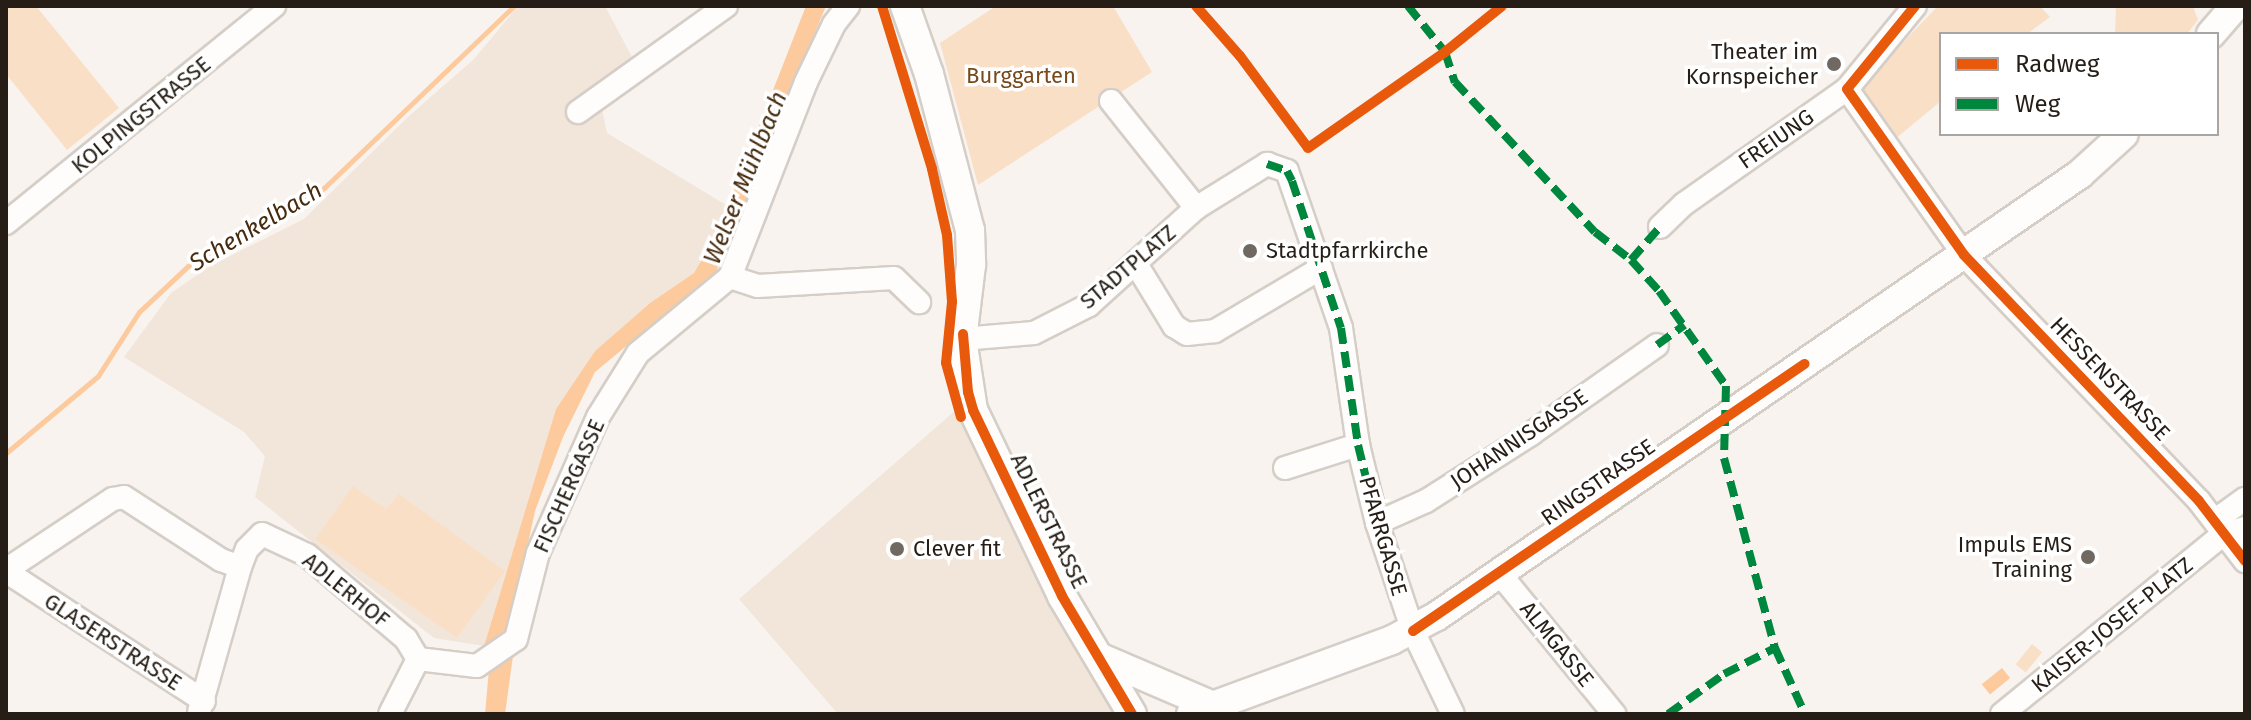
<!DOCTYPE html>
<html>
<head>
<meta charset="utf-8">
<style>
  body { margin:0 }
  #map { position:relative; width:2251px; height:720px; overflow:hidden; background:#f8f3ee; font-family:"Fira Sans",sans-serif }
  div>[style] { position:absolute }
  .built>* { inset:0; background:#f2e6db }
  .green>* { inset:0; background:#fadfc7; transform-origin:0 0 }
  .water>* { inset:0; background:#fcca9c; transform-origin:0 0 }
  .stream>* { height:5px; margin:-2.5px; padding:0 2.5px; transform-origin:2.5px; border-radius:2.5px; background:#fcca9c }
  .roads { filter:drop-shadow(2px 0 #d5cec7) drop-shadow(-2px 0 #d5cec7) drop-shadow(0 2px #d5cec7) drop-shadow(0 -2px #d5cec7) }
  .minor>* { height:22px; margin:-11px; padding:0 11px; transform-origin:11px; border-radius:11px; background:#fefdfc }
  .major>* { height:28px; margin:-14px; padding:0 14px; transform-origin:14px; border-radius:14px; background:#fefdfc }
  .quiet>* { height:8px; margin-top:-4px; transform-origin:0; background:repeating-linear-gradient(90deg,#00873e 0 16px,transparent 0 24px) }
  .cycleway>* { height:10px; margin:-5px; padding:0 5px; transform-origin:5px; border-radius:5px; background:#e8590c }
  .dots>* { width:22px; height:22px; translate:-50% -50%; box-sizing:border-box; border:4px solid #fff; border-radius:50% }
  span { translate:-50% -50%; white-space:nowrap; text-align:center; line-height:1.15; -webkit-text-stroke:7px #fff; paint-order:stroke }
  .poi-label { font-size:22px; color:#261e16 }
  .right { translate:-100% -50%; text-align:right }
  .left { translate:0 -50%; text-align:left }
  .park-label { font-size:22px; color:#774a1b }
  .street-label { font-size:22px; color:#261e16 }
  .water-label { font-size:24px; color:#462b0f; font-style:italic }
  .frame { position:absolute; inset:0; border:8px solid #261e16; pointer-events:none }
  .legend { position:absolute; left:1939px; top:32px; width:280px; height:104px; box-sizing:border-box; background:#fff; border:2px solid #a8a5a2; margin:0; padding:10px 14px; list-style:none; font-size:24px; color:#261e16 }
  .legend li { display:flex; align-items:center; gap:16px; height:40px }
  .legend b { width:40px; border:2px solid #a8a5a2 }
</style>
</head>
<body>
<div id="map">
  <div class="built">
    <i style="clip-path:polygon(518px 6px,605px 6px,642px 76px,601px 105px,607px 133px,726px 205px,717px 233px,694px 273px,650px 303px,595px 351px,556px 409px,484px 646px,434px 638px,255px 497px,265px 456px,244px 432px,124px 357px,171px 293px,210px 266px,304px 219px,409px 116px,474px 59px)"></i>
    <i style="clip-path:polygon(957px 409px,1022px 535px,1115px 714px,838px 714px,739px 599px)"></i>
  </div>
  <div class="green">
    <i style="clip-path:polygon(11px 6px,36px 6px,119px 108px,67px 150px,6px 74px,6px 10px)"></i>
    <i style="clip-path:polygon(996px 6px,1113px 6px,1152px 72px,978px 185px,940px 43px)"></i>
    <i style="clip-path:polygon(1938px 6px,2040px 6px,2050px 17px,2027px 34px,1941px 34px,1941px 101px,1895px 139px,1857px 90px)"></i>
    <i style="clip-path:polygon(2116px 6px,2193px 6px,2198px 20px,2187px 34px,2115px 34px)"></i>
    <i style="clip-path:polygon(353px 486px,386px 509px,399px 494px,505px 571px,457px 638px,315px 539px)"></i>
    <i style="left:2032px;top:644px;width:13px;height:26px;rotate:39deg"></i>
  </div>
  <div class="water">
    <i style="clip-path:polygon(806px 6px,826px 6px,714px 277px,690px 302px,636px 338px,595px 372px,563px 437px,535px 511px,510px 627px,513px 656px,505px 714px,485px 714px,489px 669px,484px 646px,556px 409px,595px 351px,650px 303px,694px 273px,717px 233px)"></i>
    <i style="left:2002px;top:668px;width:13px;height:26px;rotate:51deg"></i>
  </div>
  <div class="stream">
    <i style="left:6px;top:453px;width:120px;rotate:-39.9deg"></i>
    <i style="left:98px;top:376px;width:76px;rotate:-57.4deg"></i>
    <i style="left:139px;top:312px;width:67px;rotate:-43.2deg"></i>
    <i style="left:188px;top:266px;width:83px;rotate:-27.2deg"></i>
    <i style="left:262px;top:228px;width:74px;rotate:-32.8deg"></i>
    <i style="left:324px;top:188px;width:263px;rotate:-43.8deg"></i>
  </div>
  <div class="roads">
    <div class="minor">
      <i style="left:1847px;top:89px;width:203px;rotate:54.8deg"></i>
      <i style="left:1964px;top:255px;width:340px;rotate:46.3deg"></i>
      <i style="left:2199px;top:501px;width:76px;rotate:52.5deg"></i>
      <i style="left:1111px;top:101px;width:137px;rotate:51.5deg"></i>
      <i style="left:578px;top:112px;width:182px;rotate:-35.6deg"></i>
      <i style="left:6px;top:223px;width:345px;rotate:-39deg"></i>
      <i style="left:1660px;top:227px;width:33px;rotate:-44deg"></i>
      <i style="left:1684px;top:204px;width:199px;rotate:-35.2deg"></i>
      <i style="left:1847px;top:89px;width:107px;rotate:-50.7deg"></i>
      <i style="left:1136px;top:264px;width:73px;rotate:58.5deg"></i>
      <i style="left:1174px;top:326px;width:15px;rotate:32deg"></i>
      <i style="left:1187px;top:334px;width:28px;rotate:-6deg"></i>
      <i style="left:1215px;top:331px;width:123px;rotate:-30.7deg"></i>
      <i style="left:730px;top:277px;width:29px;rotate:18deg"></i>
      <i style="left:758px;top:286px;width:136px;rotate:-3.4deg"></i>
      <i style="left:894px;top:278px;width:35px;rotate:44deg"></i>
      <i style="left:962px;top:339px;width:72px;rotate:-4.8deg"></i>
      <i style="left:1034px;top:333px;width:62px;rotate:-27deg"></i>
      <i style="left:1089px;top:305px;width:144px;rotate:-42.2deg"></i>
      <i style="left:1196px;top:208px;width:84px;rotate:-31.8deg"></i>
      <i style="left:1267px;top:164px;width:21px;rotate:19deg"></i>
      <i style="left:1287px;top:171px;width:166px;rotate:71deg"></i>
      <i style="left:1341px;top:328px;width:118px;rotate:81.7deg"></i>
      <i style="left:1358px;top:445px;width:80px;rotate:76.3deg"></i>
      <i style="left:1377px;top:523px;width:114px;rotate:71.6deg"></i>
      <i style="left:1413px;top:631px;width:92px;rotate:64.3deg"></i>
      <i style="left:1285px;top:468px;width:77px;rotate:-17.5deg"></i>
      <i style="left:1377px;top:523px;width:54px;rotate:-24.2deg"></i>
      <i style="left:1426px;top:501px;width:125px;rotate:-32.5deg"></i>
      <i style="left:1531px;top:434px;width:154px;rotate:-35.2deg"></i>
      <i style="left:2222px;top:535px;width:21px;rotate:-85deg"></i>
      <i style="left:2224px;top:514px;width:26px;rotate:-36deg"></i>
      <i style="left:1500px;top:574px;width:181px;rotate:50.8deg"></i>
      <i style="left:418px;top:659px;width:59px;rotate:6.8deg"></i>
      <i style="left:477px;top:666px;width:47px;rotate:-34.7deg"></i>
      <i style="left:516px;top:639px;width:89px;rotate:-75.7deg"></i>
      <i style="left:538px;top:553px;width:149px;rotate:-66.2deg"></i>
      <i style="left:598px;top:417px;width:75px;rotate:-58deg"></i>
      <i style="left:638px;top:353px;width:119px;rotate:-39.6deg"></i>
      <i style="left:730px;top:277px;width:209px;rotate:-68.7deg"></i>
      <i style="left:806px;top:82px;width:64px;rotate:-64.2deg"></i>
      <i style="left:834px;top:24px;width:23px;rotate:-52deg"></i>
      <i style="left:204px;top:701px;width:228px;rotate:-146.8deg"></i>
      <i style="left:13px;top:576px;width:12px;rotate:-81deg"></i>
      <i style="left:15px;top:564px;width:118px;rotate:-33.6deg"></i>
      <i style="left:113px;top:499px;width:11px;rotate:-10deg"></i>
      <i style="left:124px;top:497px;width:116px;rotate:33deg"></i>
      <i style="left:221px;top:560px;width:20px;rotate:20deg"></i>
      <i style="left:199px;top:712px;width:151px;rotate:-74.2deg"></i>
      <i style="left:240px;top:567px;width:19px;rotate:-69deg"></i>
      <i style="left:247px;top:549px;width:21px;rotate:-45deg"></i>
      <i style="left:262px;top:534px;width:50px;rotate:25deg"></i>
      <i style="left:307px;top:555px;width:130px;rotate:40.3deg"></i>
      <i style="left:406px;top:639px;width:23px;rotate:59deg"></i>
      <i style="left:390px;top:714px;width:62px;rotate:-63deg"></i>
      <i style="left:2002px;top:714px;width:284px;rotate:-39.1deg"></i>
      <i style="left:2222px;top:535px;width:24px;rotate:-17deg"></i>
    </div>
    <div class="major">
      <i style="left:905px;top:6px;width:72px;rotate:70.6deg"></i>
      <i style="left:929px;top:74px;width:161px;rotate:75.3deg"></i>
      <i style="left:970px;top:230px;width:35px;rotate:88deg"></i>
      <i style="left:971px;top:265px;width:75px;rotate:96.9deg"></i>
      <i style="left:962px;top:339px;width:72px;rotate:81.2deg"></i>
      <i style="left:973px;top:410px;width:206px;rotate:64.4deg"></i>
      <i style="left:1062px;top:596px;width:137px;rotate:59.3deg"></i>
      <i style="left:2211px;top:34px;width:37px;rotate:-49deg"></i>
      <i style="left:1099px;top:657px;width:122px;rotate:23.2deg"></i>
      <i style="left:1191px;top:714px;width:214px;rotate:-20.2deg"></i>
      <i style="left:1392px;top:640px;width:51px;rotate:-28.1deg"></i>
      <i style="left:1437px;top:616px;width:780px;rotate:-34.5deg"></i>
      <i style="left:2080px;top:174px;width:59px;rotate:-42.3deg"></i>
    </div>
  </div>
  <div class="quiet">
    <i style="left:1408px;top:6px;width:59px;rotate:51.2deg"></i>
    <i style="left:1445px;top:52px;width:32px;rotate:72deg"></i>
    <i style="left:1455px;top:82px;width:205px;rotate:47deg"></i>
    <i style="left:1595px;top:232px;width:46px;rotate:37.9deg"></i>
    <i style="left:1631px;top:260px;width:42px;rotate:47.9deg"></i>
    <i style="left:1659px;top:291px;width:116px;rotate:54.8deg"></i>
    <i style="left:1726px;top:386px;width:72px;rotate:91.6deg"></i>
    <i style="left:1724px;top:458px;width:197px;rotate:75deg"></i>
    <i style="left:1775px;top:648px;width:72px;rotate:65.6deg"></i>
    <i style="left:1267px;top:164px;width:21px;rotate:19deg"></i>
    <i style="left:1287px;top:171px;width:11px;rotate:63deg"></i>
    <i style="left:1292px;top:181px;width:155px;rotate:71.6deg"></i>
    <i style="left:1341px;top:328px;width:118px;rotate:81.7deg"></i>
    <i style="left:1358px;top:445px;width:80px;rotate:76.3deg"></i>
    <i style="left:1631px;top:260px;width:44px;rotate:-48.7deg"></i>
    <i style="left:1657px;top:345px;width:34px;rotate:-36deg"></i>
    <i style="left:1668px;top:714px;width:69px;rotate:-35.5deg"></i>
    <i style="left:1724px;top:674px;width:57px;rotate:-27deg"></i>
  </div>
  <div class="cycleway">
    <i style="left:882px;top:6px;width:170px;rotate:72.9deg"></i>
    <i style="left:932px;top:169px;width:68px;rotate:77.2deg"></i>
    <i style="left:947px;top:235px;width:67px;rotate:85.7deg"></i>
    <i style="left:952px;top:302px;width:61px;rotate:95.6deg"></i>
    <i style="left:946px;top:363px;width:56px;rotate:74.5deg"></i>
    <i style="left:1196px;top:6px;width:67px;rotate:48.7deg"></i>
    <i style="left:1240px;top:56px;width:114px;rotate:53.5deg"></i>
    <i style="left:1308px;top:148px;width:167px;rotate:-35deg"></i>
    <i style="left:1445px;top:52px;width:73px;rotate:-38.9deg"></i>
    <i style="left:1915px;top:6px;width:107px;rotate:129.3deg"></i>
    <i style="left:1847px;top:89px;width:203px;rotate:54.8deg"></i>
    <i style="left:1964px;top:255px;width:340px;rotate:46.3deg"></i>
    <i style="left:2199px;top:501px;width:76px;rotate:52.5deg"></i>
    <i style="left:963px;top:334px;width:58px;rotate:85.1deg"></i>
    <i style="left:968px;top:392px;width:19px;rotate:74deg"></i>
    <i style="left:973px;top:410px;width:206px;rotate:64.4deg"></i>
    <i style="left:1062px;top:596px;width:137px;rotate:59.3deg"></i>
    <i style="left:1413px;top:631px;width:474px;rotate:-34.3deg"></i>
  </div>
  <div class="dots">
    <i style="left:1834px;top:64px;background:#706962"></i>
    <i style="left:1250px;top:251px;background:#706962"></i>
    <i style="left:897px;top:549px;background:#706962"></i>
    <i style="left:2088px;top:557px;background:#706962"></i>
  </div>
  <div class="poi-label">
    <span class="right" style="left:1818px;top:64px">Theater im<br>Kornspeicher</span>
    <span class="left" style="left:1266px;top:251px">Stadtpfarrkirche</span>
    <span class="right" style="left:2072px;top:557px">Impuls EMS<br>Training</span>
    <span class="left" style="left:913px;top:549px">Clever fit</span>
  </div>
  <div class="park-label">
    <span style="left:1021px;top:76px">Burggarten</span>
  </div>
  <div class="street-label">
    <span style="left:141px;top:115px;rotate:-39deg">KOLPINGSTRASSE</span>
    <span style="left:1776px;top:139px;rotate:-35deg">FREIUNG</span>
    <span style="left:1128px;top:267px;rotate:-40deg">STADTPLATZ</span>
    <span style="left:2110px;top:379px;rotate:46deg">HESSENSTRASSE</span>
    <span style="left:1519px;top:439px;rotate:-34deg">JOHANNISGASSE</span>
    <span style="left:1598px;top:482px;rotate:-35deg">RINGSTRASSE</span>
    <span style="left:569px;top:486px;rotate:-66deg">FISCHERGASSE</span>
    <span style="left:1049px;top:521px;rotate:64deg">ADLERSTRASSE</span>
    <span style="left:1383px;top:536px;rotate:74deg">PFARRGASSE</span>
    <span style="left:346px;top:590px;rotate:39deg">ADLERHOF</span>
    <span style="left:2112px;top:625px;rotate:-39deg">KAISER-JOSEF-PLATZ</span>
    <span style="left:113px;top:642px;rotate:33deg">GLASERSTRASSE</span>
    <span style="left:1557px;top:644px;rotate:51deg">ALMGASSE</span>
  </div>
  <div class="water-label">
    <span style="left:746px;top:178px;rotate:-68deg">Welser Mühlbach</span>
    <span style="left:256px;top:227px;rotate:-31deg">Schenkelbach</span>
  </div>
  <div class="frame"></div>
  <ul class="legend">
  <li><b style="height:10px;background:#e8590c"></b>Radweg</li>
  <li><b style="height:10px;background:#00873e"></b>Weg</li>
  </ul>
</div>
</body>
</html>
